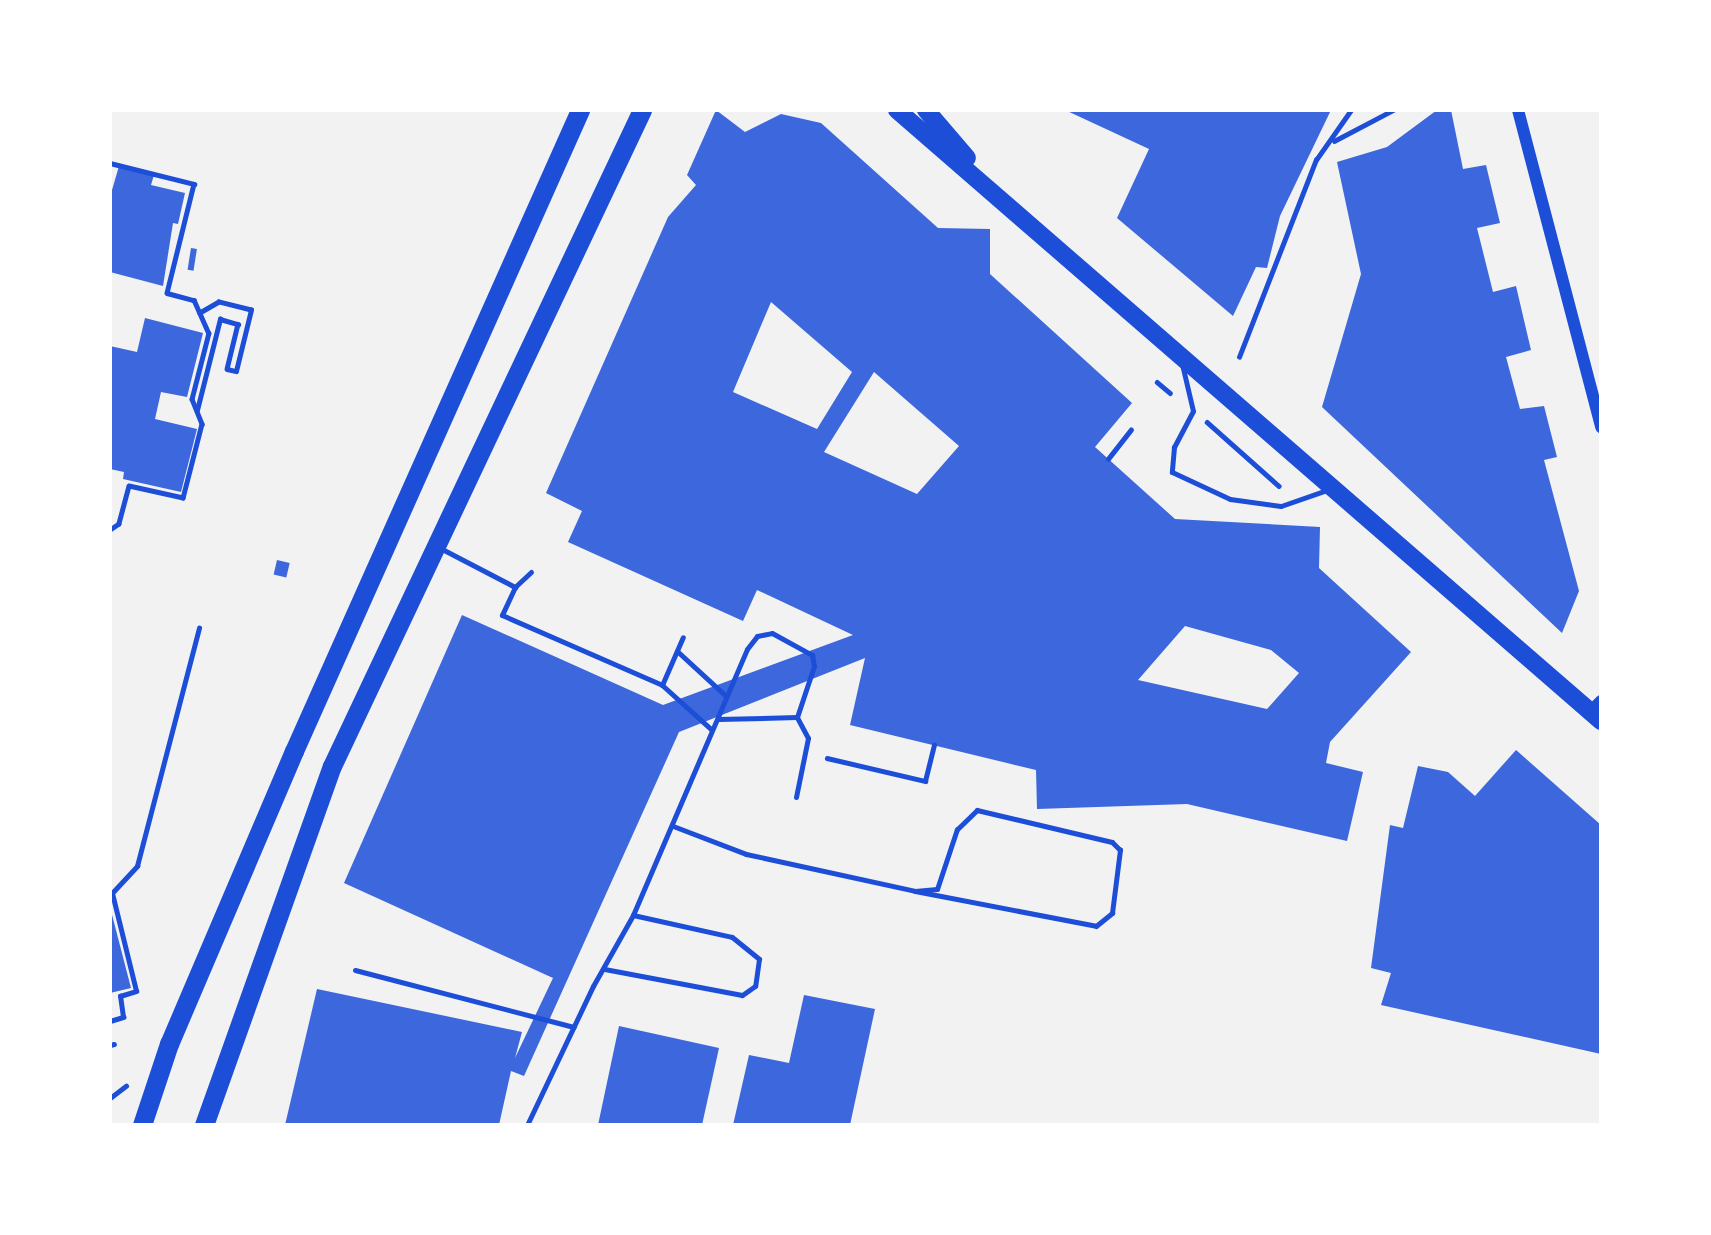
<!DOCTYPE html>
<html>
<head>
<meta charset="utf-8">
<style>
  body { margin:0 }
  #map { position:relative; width:1711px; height:1235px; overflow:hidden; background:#f2f2f2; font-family:"Public Sans",sans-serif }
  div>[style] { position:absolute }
  .building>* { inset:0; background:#3d67dc; transform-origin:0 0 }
  .path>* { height:4.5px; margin:-2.25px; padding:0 2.25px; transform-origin:2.25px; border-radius:2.25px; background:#1d4ed8 }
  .service>* { height:5px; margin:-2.5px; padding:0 2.5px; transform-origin:2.5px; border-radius:2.5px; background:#1d4ed8 }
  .tertiary>* { height:12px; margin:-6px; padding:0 6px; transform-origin:6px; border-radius:6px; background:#1d4ed8 }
  .primary>* { height:18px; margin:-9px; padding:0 9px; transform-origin:9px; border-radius:9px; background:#1d4ed8 }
  .trunk>* { height:19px; margin:-9.5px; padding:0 9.5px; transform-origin:9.5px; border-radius:9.5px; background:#1d4ed8 }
  span { translate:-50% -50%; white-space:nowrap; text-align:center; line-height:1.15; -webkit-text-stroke:5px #fff; paint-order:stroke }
  .frame { position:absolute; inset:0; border:112px solid #fff; pointer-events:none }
</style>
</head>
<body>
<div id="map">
  <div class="building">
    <i style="clip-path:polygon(evenodd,716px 110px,745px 132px,781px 114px,821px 123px,938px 228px,990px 229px,990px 274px,1132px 403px,1095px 447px,1175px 519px,1320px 527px,1319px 568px,1411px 652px,1330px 742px,1326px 763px,1363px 772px,1347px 841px,1187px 804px,1037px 809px,1036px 770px,850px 725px,865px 658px,679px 732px,524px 1076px,511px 1071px,499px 1125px,285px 1125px,317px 989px,522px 1032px,515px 1058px,553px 978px,344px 883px,462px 615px,663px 705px,853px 635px,757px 590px,743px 621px,568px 542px,582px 511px,546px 493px,668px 217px,696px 185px,687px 175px,716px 110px,771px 302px,852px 372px,817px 429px,733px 392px,771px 302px,716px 110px,874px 372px,959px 446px,917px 494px,824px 452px,874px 372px,716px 110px,1185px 626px,1271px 650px,1299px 673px,1267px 709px,1138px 680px,1185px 626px)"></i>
    <i style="clip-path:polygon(1065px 110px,1331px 110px,1280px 216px,1267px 268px,1256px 267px,1233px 316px,1117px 218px,1149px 149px)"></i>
    <i style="clip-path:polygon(1437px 110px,1451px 110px,1463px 169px,1486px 165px,1500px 223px,1477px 228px,1493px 292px,1516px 286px,1531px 350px,1506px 357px,1520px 409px,1544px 406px,1557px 457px,1544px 460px,1579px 591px,1562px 633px,1322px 407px,1361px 274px,1337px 162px,1387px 147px)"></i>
    <i style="clip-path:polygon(119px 166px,154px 175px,151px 185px,185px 193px,178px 224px,173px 223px,163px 286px,110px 272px,110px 197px)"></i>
    <i style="left:191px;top:248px;width:6px;height:22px;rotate:9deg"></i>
    <i style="clip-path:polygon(145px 318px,203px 333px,187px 397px,161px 392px,155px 419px,197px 429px,181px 492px,123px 479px,124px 472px,110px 469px,110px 346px,137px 352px)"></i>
    <i style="left:277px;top:560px;width:13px;height:15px;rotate:13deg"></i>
    <i style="clip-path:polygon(1516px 750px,1601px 825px,1601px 1054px,1381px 1005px,1391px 973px,1371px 968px,1390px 825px,1403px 828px,1418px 766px,1448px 772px,1475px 796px)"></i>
    <i style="clip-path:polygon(110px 907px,131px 988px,110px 993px)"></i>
    <i style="clip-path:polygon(804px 995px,875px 1009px,850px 1125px,733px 1125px,749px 1055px,789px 1063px)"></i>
    <i style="clip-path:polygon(619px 1026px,719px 1048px,702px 1125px,598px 1125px)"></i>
  </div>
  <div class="path">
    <i style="left:1334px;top:141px;width:67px;rotate:-27.7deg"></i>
    <i style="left:110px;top:163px;width:87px;rotate:14deg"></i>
    <i style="left:194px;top:184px;width:112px;rotate:103.9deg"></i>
    <i style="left:167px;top:293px;width:28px;rotate:15deg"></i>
    <i style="left:194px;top:300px;width:36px;rotate:66deg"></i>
    <i style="left:209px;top:333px;width:68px;rotate:104.4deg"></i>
    <i style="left:192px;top:399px;width:27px;rotate:68deg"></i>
    <i style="left:202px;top:424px;width:76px;rotate:104.4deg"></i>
    <i style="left:183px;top:498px;width:55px;rotate:-167.5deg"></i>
    <i style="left:129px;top:486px;width:39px;rotate:105deg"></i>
    <i style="left:119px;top:524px;width:11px;rotate:146deg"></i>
    <i style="left:1239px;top:357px;width:212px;rotate:-68.7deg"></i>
    <i style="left:1316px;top:160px;width:61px;rotate:-55deg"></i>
    <i style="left:1157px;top:382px;width:17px;rotate:40deg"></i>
    <i style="left:197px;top:410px;width:94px;rotate:-75.8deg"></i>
    <i style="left:220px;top:319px;width:19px;rotate:16deg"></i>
    <i style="left:238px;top:324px;width:46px;rotate:103.7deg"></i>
    <i style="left:227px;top:369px;width:9px;rotate:13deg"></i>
    <i style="left:236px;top:371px;width:63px;rotate:-76.2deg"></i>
    <i style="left:251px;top:310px;width:33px;rotate:-166deg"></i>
    <i style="left:219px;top:302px;width:22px;rotate:150deg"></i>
    <i style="left:1207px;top:422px;width:96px;rotate:41.6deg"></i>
    <i style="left:1108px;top:459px;width:37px;rotate:-52deg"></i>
    <i style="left:827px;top:758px;width:101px;rotate:13.2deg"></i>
    <i style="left:925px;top:781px;width:37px;rotate:-76deg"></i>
    <i style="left:110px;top:1021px;width:14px;rotate:-17deg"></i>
    <i style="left:123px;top:1017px;width:21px;rotate:-98deg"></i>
    <i style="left:120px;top:996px;width:17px;rotate:-17deg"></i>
    <i style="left:136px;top:991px;width:101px;rotate:-103.8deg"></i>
    <i style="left:112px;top:893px;width:37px;rotate:-47deg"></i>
    <i style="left:137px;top:866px;width:246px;rotate:-75.4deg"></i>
    <i style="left:110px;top:1098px;width:20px;rotate:-37deg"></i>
  </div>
  <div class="service">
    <i style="left:1182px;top:364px;width:48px;rotate:76.8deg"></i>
    <i style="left:1193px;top:411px;width:41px;rotate:117.8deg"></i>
    <i style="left:1174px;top:447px;width:25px;rotate:95deg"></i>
    <i style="left:1172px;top:472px;width:64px;rotate:25deg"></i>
    <i style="left:1230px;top:499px;width:51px;rotate:7.8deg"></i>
    <i style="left:1281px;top:506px;width:52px;rotate:-19.1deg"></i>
    <i style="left:440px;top:548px;width:85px;rotate:27.5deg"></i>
    <i style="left:531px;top:572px;width:22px;rotate:137deg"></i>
    <i style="left:515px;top:587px;width:31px;rotate:115deg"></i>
    <i style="left:502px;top:615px;width:175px;rotate:23.6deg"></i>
    <i style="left:662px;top:685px;width:67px;rotate:42deg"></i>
    <i style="left:677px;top:651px;width:67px;rotate:42.6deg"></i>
    <i style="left:662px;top:685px;width:52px;rotate:-66.4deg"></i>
    <i style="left:796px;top:797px;width:60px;rotate:-78.5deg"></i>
    <i style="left:808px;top:738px;width:24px;rotate:-118deg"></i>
    <i style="left:673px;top:826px;width:78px;rotate:21deg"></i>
    <i style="left:746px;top:854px;width:173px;rotate:12.3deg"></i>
    <i style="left:915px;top:891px;width:184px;rotate:10.9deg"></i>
    <i style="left:1096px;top:926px;width:21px;rotate:-39deg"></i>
    <i style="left:1112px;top:913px;width:64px;rotate:-82.8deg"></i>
    <i style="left:1120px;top:850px;width:11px;rotate:-135deg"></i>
    <i style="left:1112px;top:842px;width:139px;rotate:-166.7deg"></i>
    <i style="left:977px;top:810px;width:28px;rotate:136deg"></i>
    <i style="left:957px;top:829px;width:63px;rotate:108.4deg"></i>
    <i style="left:937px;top:889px;width:22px;rotate:175deg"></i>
    <i style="left:633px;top:915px;width:289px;rotate:-66.8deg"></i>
    <i style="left:747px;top:649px;width:16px;rotate:-52deg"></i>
    <i style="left:757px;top:636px;width:15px;rotate:-11deg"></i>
    <i style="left:772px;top:633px;width:46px;rotate:28.8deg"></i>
    <i style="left:812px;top:655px;width:11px;rotate:80deg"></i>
    <i style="left:814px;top:666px;width:54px;rotate:108.4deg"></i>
    <i style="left:797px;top:717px;width:79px;rotate:178.5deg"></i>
    <i style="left:355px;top:970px;width:226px;rotate:14.6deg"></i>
    <i style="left:110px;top:1045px;width:4px;rotate:-14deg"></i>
    <i style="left:527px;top:1125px;width:154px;rotate:-64.6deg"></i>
    <i style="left:593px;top:986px;width:81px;rotate:-60.6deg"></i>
    <i style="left:633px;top:915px;width:101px;rotate:12.5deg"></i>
    <i style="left:732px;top:937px;width:35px;rotate:39deg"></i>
    <i style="left:759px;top:959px;width:27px;rotate:98deg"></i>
    <i style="left:755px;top:986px;width:16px;rotate:145deg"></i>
    <i style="left:742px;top:995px;width:140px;rotate:-169.3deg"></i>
  </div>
  <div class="tertiary">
    <i style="left:1518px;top:110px;width:328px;rotate:75.3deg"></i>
    <i style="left:1590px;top:712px;width:16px;rotate:-45deg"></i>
  </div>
  <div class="primary">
    <i style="left:897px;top:110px;width:932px;rotate:40.95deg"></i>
    <i style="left:926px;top:110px;width:63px;rotate:49.5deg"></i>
  </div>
  <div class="trunk">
    <i style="left:142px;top:1125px;width:85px;rotate:-71.6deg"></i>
    <i style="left:169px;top:1044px;width:319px;rotate:-66.9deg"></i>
    <i style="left:294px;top:751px;width:702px;rotate:-65.95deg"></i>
    <i style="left:204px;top:1125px;width:381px;rotate:-70.4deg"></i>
    <i style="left:332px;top:766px;width:726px;rotate:-64.71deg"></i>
  </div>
  <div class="frame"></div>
</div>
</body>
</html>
